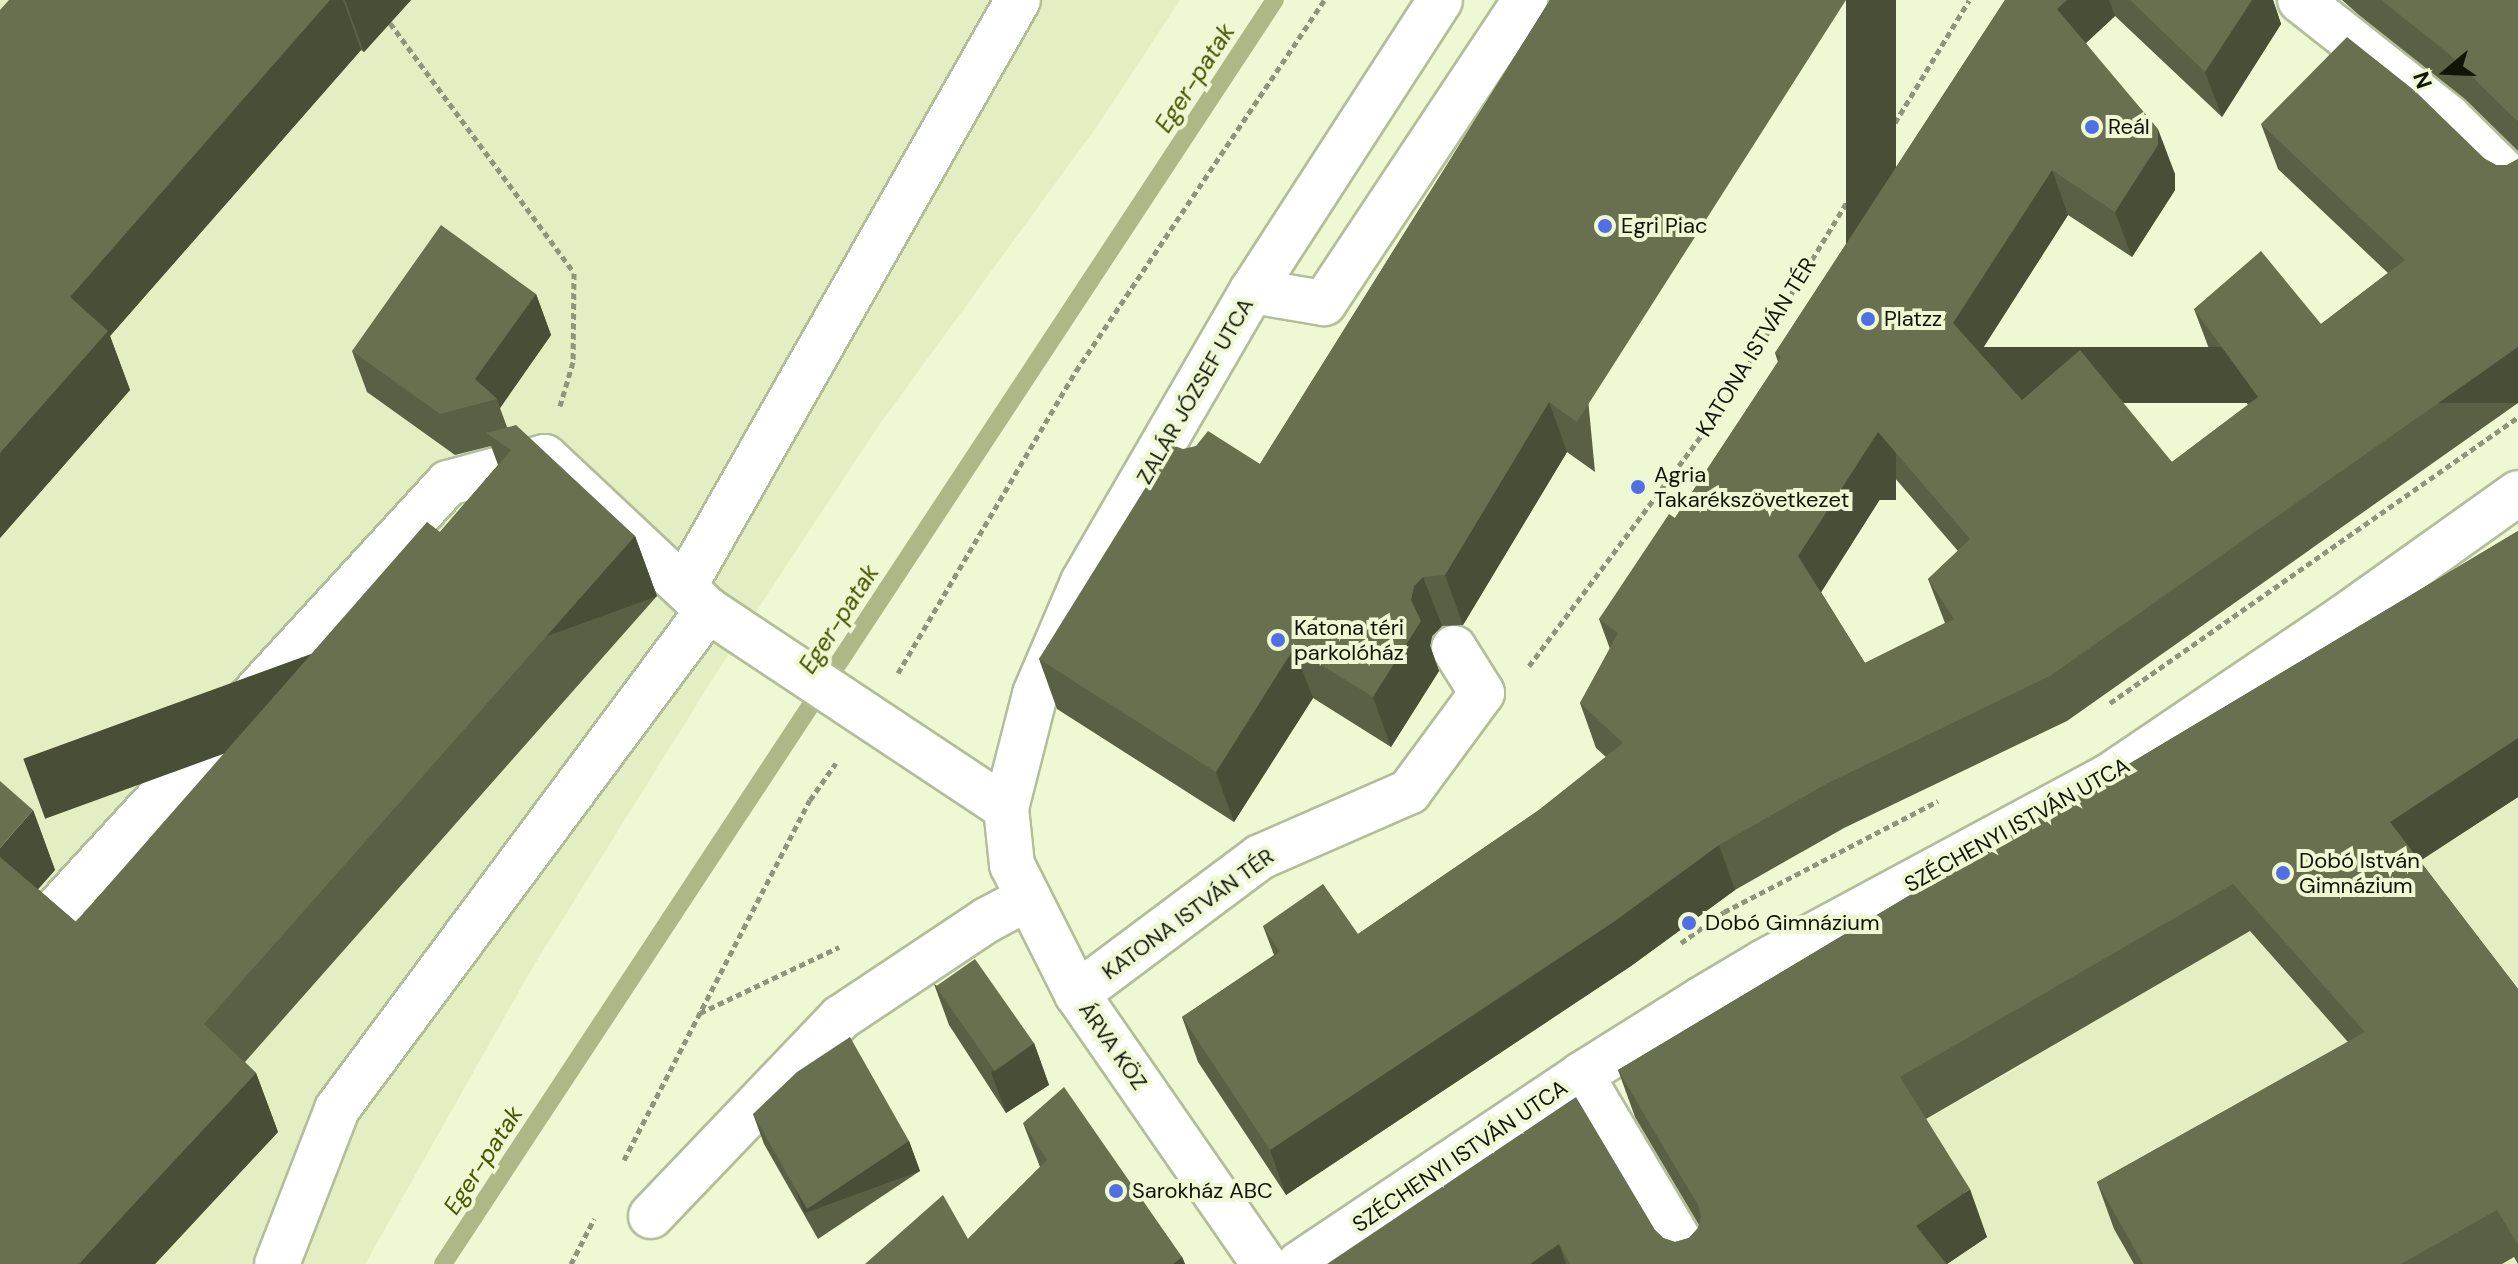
<!DOCTYPE html>
<html>
<head>
<meta charset="utf-8">
<style>
  body { margin:0 }
  #map { position:relative; width:2518px; height:1264px; overflow:hidden; background:#eef8d3; font-family:"DM Sans",sans-serif }
  div>[style] { position:absolute }
  .built>* { inset:0; background:#e3efc2 }
  .stream>* { height:18px; margin:-9px; padding:0 9px; transform-origin:9px; border-radius:9px; background:#acb886 }
  .path>* { height:5px; margin-top:-2.5px; transform-origin:0; background:repeating-linear-gradient(90deg,#8e957a 0 6px,transparent 0 10px) }
  .roads { filter:drop-shadow(2px 0 #b3bd99) drop-shadow(-2px 0 #b3bd99) drop-shadow(0 2px #b3bd99) drop-shadow(0 -2px #b3bd99) }
  .minor>* { height:44px; margin:-22px; padding:0 22px; transform-origin:22px; border-radius:22px; background:#fff }
  .wall>* { inset:0; background:#596044 }
  .shaded-wall>* { inset:0; background:#494e37; transform-origin:0 0 }
  .building>* { inset:0; background:#68704f; transform-origin:0 0 }
  .dots>* { width:22px; height:22px; translate:-50% -50%; box-sizing:border-box; border:4px solid #eef8d3; border-radius:50% }
  span { translate:-50% -50%; white-space:nowrap; text-align:center; line-height:1.15; -webkit-text-stroke:8px #eef8d3; paint-order:stroke }
  .poi-label { font-size:22px; color:#111407 }
  .left { translate:0 -50%; text-align:left }
  .street-label { font-size:22px; color:#111407 }
  .water-label { font-size:24px; color:#485501; font-style:italic }
  .north { position:absolute; left:2406px; top:32px; width:80px; height:80px; -webkit-text-stroke:6px #eef8d3; paint-order:stroke; rotate:251deg; font-size:22px; font-weight:700; line-height:32px; text-align:center; color:#111407 }
  .north::after { content:''; display:block; margin:auto; width:28px; height:36px; background:#111407; clip-path:polygon(50% 0,100% 100%,50% 72%,0 100%) }
</style>
</head>
<body>
<div id="map">
  <div class="built">
    <i style="clip-path:polygon(0 0,1180px 0,1097px 126px,877px 428px,727px 656px,531px 970px,365px 1264px,0 1264px)"></i>
    <i style="clip-path:polygon(2518px 589px,2518px 1264px,1947px 1264px,1918px 1124px,2024px 1064px,1938px 939px)"></i>
  </div>
  <div class="stream">
    <i style="left:443px;top:1264px;width:1513px;rotate:-56.65deg"></i>
  </div>
  <div class="path">
    <i style="left:390px;top:23px;width:310px;rotate:53.6deg"></i>
    <i style="left:574px;top:273px;width:89px;rotate:90.6deg"></i>
    <i style="left:573px;top:362px;width:46px;rotate:106.5deg"></i>
    <i style="left:1529px;top:666px;width:326px;rotate:-53.2deg"></i>
    <i style="left:1724px;top:405px;width:473px;rotate:-58.8deg"></i>
    <i style="left:898px;top:673px;width:351px;rotate:-59.5deg"></i>
    <i style="left:1076px;top:371px;width:446px;rotate:-56.2deg"></i>
    <i style="left:2110px;top:703px;width:498px;rotate:-35deg"></i>
    <i style="left:1681px;top:943px;width:53px;rotate:-35.8deg"></i>
    <i style="left:1724px;top:912px;width:241px;rotate:-27.4deg"></i>
    <i style="left:700px;top:1013px;width:154px;rotate:-25.4deg"></i>
    <i style="left:624px;top:1160px;width:405px;rotate:-62.7deg"></i>
    <i style="left:810px;top:800px;width:45px;rotate:-54.9deg"></i>
    <i style="left:571px;top:1264px;width:51px;rotate:-62.9deg"></i>
  </div>
  <div class="roads">
    <div class="minor">
      <i style="left:2300px;top:0;width:189px;rotate:38.3deg"></i>
      <i style="left:2448px;top:117px;width:98px;rotate:44.6deg"></i>
      <i style="left:1252px;top:291px;width:73px;rotate:9.5deg"></i>
      <i style="left:1324px;top:303px;width:364px;rotate:-56.4deg"></i>
      <i style="left:685px;top:585px;width:673px;rotate:-60.35deg"></i>
      <i style="left:55px;top:911px;width:581px;rotate:-47.44deg"></i>
      <i style="left:448px;top:483px;width:100px;rotate:-15deg"></i>
      <i style="left:545px;top:457px;width:224px;rotate:43.2deg"></i>
      <i style="left:708px;top:610px;width:358px;rotate:33.6deg"></i>
      <i style="left:1077px;top:994px;width:229px;rotate:-36.8deg"></i>
      <i style="left:1260px;top:857px;width:163px;rotate:-23.6deg"></i>
      <i style="left:1409px;top:792px;width:123px;rotate:-53.6deg"></i>
      <i style="left:1482px;top:693px;width:53px;rotate:-121.9deg"></i>
      <i style="left:1581px;top:1075px;width:220px;rotate:59.3deg"></i>
      <i style="left:651px;top:1216px;width:274px;rotate:-46.3deg"></i>
      <i style="left:840px;top:1018px;width:177px;rotate:-33.7deg"></i>
      <i style="left:987px;top:920px;width:47px;rotate:-28.2deg"></i>
      <i style="left:277px;top:1264px;width:166px;rotate:-68.8deg"></i>
      <i style="left:337px;top:1109px;width:622px;rotate:-53.37deg"></i>
      <i style="left:1264px;top:1264px;width:328px;rotate:-124.7deg"></i>
      <i style="left:1077px;top:994px;width:144px;rotate:-116.7deg"></i>
      <i style="left:1012px;top:865px;width:57px;rotate:-96deg"></i>
      <i style="left:1006px;top:808px;width:118px;rotate:-75.7deg"></i>
      <i style="left:1035px;top:694px;width:122px;rotate:-66.8deg"></i>
      <i style="left:1083px;top:582px;width:337px;rotate:-59.9deg"></i>
      <i style="left:1252px;top:291px;width:346px;rotate:-57.1deg"></i>
      <i style="left:1299px;top:1264px;width:339px;rotate:-33.8deg"></i>
      <i style="left:1581px;top:1075px;width:143px;rotate:-32.1deg"></i>
      <i style="left:1702px;top:999px;width:72px;rotate:-30.8deg"></i>
      <i style="left:1764px;top:962px;width:391px;rotate:-28.3deg"></i>
      <i style="left:2108px;top:777px;width:284px;rotate:-34.1deg"></i>
      <i style="left:2343px;top:618px;width:215px;rotate:-35.5deg"></i>
    </div>
  </div>
  <div class="wall">
    <i style="clip-path:polygon(9px 0,411px 0,364px 52px,361px 50px,110px 336px,130px 390px,0 538px)"></i>
    <i style="clip-path:polygon(1550px 0,1595px 472px,1567px 452px,1463px 625px,1442px 626px,1432px 636px,1430px 646px,1439px 671px,1391px 747px,1313px 698px,1234px 822px,1057px 709px,1039px 659px,1183px 449px,1260px 464px)"></i>
    <i style="clip-path:polygon(evenodd,2005px 0,2273px 0,2281px 24px,2222px 117px,2115px 16px,2086px 43px,2175px 174px,2175px 190px,2132px 257px,2068px 215px,1980px 353px,2022px 400px,2172px 462px,2248px 405px,2211px 354px,2194px 309px,2321px 324px,2388px 273px,2278px 169px,2261px 124px,2485px 159px,2496px 165px,2507px 165px,2518px 159px,2518px 403px,2067px 721px,1844px 828px,1735px 890px,1631px 966px,1286px 1195px,1198px 1062px,1182px 1017px,1274px 955px,1263px 926px,1358px 934px,1539px 810px,1606px 757px,1596px 748px,1580px 703px,1610px 649px,1599px 619px,1675px 518px,1778px 362px,1775px 353px,2005px 0,1894px 477px,1958px 551px,1928px 579px,1945px 623px,1865px 663px,1821px 592px,1894px 477px)"></i>
    <i style="clip-path:polygon(2342px 0,2518px 0,2518px 151px,2465px 99px,2359px 15px)"></i>
    <i style="clip-path:polygon(536px 294px,551px 335px,500px 408px,507px 427px,635px 536px,657px 596px,245px 1062px,256px 1073px,278px 1132px,155px 1264px,0 1264px,33px 810px,55px 870px,38px 889px,76px 922px,440px 532px,498px 465px,491px 446px,455px 455px,367px 392px,352px 351px)"></i>
    <i style="clip-path:polygon(2518px 531px,2518px 797px,2420px 861px,2518px 989px,2518px 1264px,2514px 1257px,2502px 1264px,2134px 1264px,2114px 1229px,2097px 1182px,2348px 1042px,2250px 931px,1926px 1119px,1987px 1237px,1947px 1264px,1327px 1264px,1655px 1230px,1663px 1238px,1675px 1242px,1689px 1238px,1698px 1228px,1699px 1225px,1635px 1117px,1618px 1070px)"></i>
    <i style="clip-path:polygon(934px 984px,1034px 1043px,1049px 1085px,1006px 1113px,949px 1025px)"></i>
    <i style="clip-path:polygon(753px 1114px,909px 1141px,920px 1171px,818px 1239px,764px 1144px)"></i>
    <i style="clip-path:polygon(1023px 1123px,1182px 1257px,1185px 1264px,865px 1264px,968px 1239px,1040px 1167px)"></i>
  </div>
  <div class="shaded-wall">
    <i style="clip-path:polygon(330px 0,343px 0,361px 50px,110px 336px,130px 390px,0 538px,0 453px,70px 297px)"></i>
    <i style="clip-path:polygon(345px 0,411px 0,364px 52px)"></i>
    <i style="left:1846px;top:0;width:50px;height:500px"></i>
    <i style="clip-path:polygon(2067px 0,2109px 0,2115px 16px,2074px 54px,2057px 9px)"></i>
    <i style="clip-path:polygon(2252px 0,2273px 0,2281px 24px,2222px 117px,2205px 72px)"></i>
    <i style="clip-path:polygon(2158px 129px,2175px 174px,2175px 190px,2132px 257px,2115px 212px)"></i>
    <i style="clip-path:polygon(2052px 170px,2068px 215px,1970px 368px,1953px 323px)"></i>
    <i style="clip-path:polygon(536px 294px,551px 335px,500px 408px,497px 399px,475px 379px)"></i>
    <i style="left:2518px;top:347px;width:56px;height:572px;rotate:90deg"></i>
    <i style="clip-path:polygon(1549px 402px,1567px 452px,1463px 625px,1445px 575px)"></i>
    <i style="clip-path:polygon(1878px 432px,1894px 477px,1815px 602px,1798px 556px)"></i>
    <i style="left:635px;top:536px;width:64px;height:651px;rotate:70deg"></i>
    <i style="clip-path:polygon(1423px 577px,1442px 626px,1432px 636px,1430px 646px,1439px 671px,1391px 747px,1373px 697px,1411px 600px,1414px 586px)"></i>
    <i style="clip-path:polygon(1294px 648px,1313px 698px,1234px 822px,1216px 772px)"></i>
    <i style="clip-path:polygon(2518px 738px,2518px 797px,2407px 869px,2390px 822px)"></i>
    <i style="clip-path:polygon(33px 810px,55px 870px,17px 913px,0 866px,0 848px)"></i>
    <i style="clip-path:polygon(1719px 845px,1735px 890px,1631px 966px,1286px 1195px,1270px 1150px)"></i>
    <i style="clip-path:polygon(1034px 1043px,1049px 1085px,1006px 1113px,991px 1072px)"></i>
    <i style="clip-path:polygon(256px 1073px,278px 1132px,155px 1264px,79px 1264px,132px 1206px)"></i>
    <i style="left:909px;top:1141px;width:32px;height:123px;rotate:70deg"></i>
    <i style="clip-path:polygon(1970px 1189px,1987px 1237px,1947px 1264px,1916px 1226px)"></i>
    <i style="clip-path:polygon(1559px 1244px,1566px 1264px,1530px 1264px)"></i>
    <i style="clip-path:polygon(1182px 1257px,1185px 1264px,1173px 1264px)"></i>
  </div>
  <div class="building">
    <i style="clip-path:polygon(9px 0,330px 0,70px 297px,108px 331px,0 453px,0 10px)"></i>
    <i style="clip-path:polygon(1550px 0,1846px 0,1577px 422px,1549px 402px,1445px 575px,1423px 577px,1414px 586px,1411px 600px,1421px 621px,1373px 697px,1294px 648px,1216px 772px,1039px 659px,1172px 445px,1183px 449px,1196px 446px,1208px 431px,1260px 464px)"></i>
    <i style="clip-path:polygon(evenodd,2005px 0,2067px 0,2057px 9px,2158px 129px,2158px 145px,2115px 212px,2052px 170px,1953px 323px,2022px 400px,2080px 350px,2172px 462px,2258px 397px,2194px 309px,2261px 251px,2321px 324px,2405px 260px,2261px 124px,2347px 37px,2415px 91px,2485px 159px,2496px 165px,2507px 165px,2518px 159px,2518px 347px,2050px 676px,1828px 783px,1719px 845px,1615px 921px,1270px 1150px,1182px 1017px,1280px 952px,1263px 926px,1323px 884px,1358px 934px,1539px 810px,1623px 743px,1580px 703px,1618px 633px,1599px 619px,1669px 514px,1675px 518px,1781px 357px,1775px 353px,2005px 0,1878px 432px,1970px 539px,1928px 579px,1954px 619px,1865px 663px,1798px 556px,1878px 432px)"></i>
    <i style="clip-path:polygon(2130px 0,2252px 0,2205px 72px)"></i>
    <i style="clip-path:polygon(2381px 0,2518px 0,2518px 122px,2449px 54px)"></i>
    <i style="clip-path:polygon(441px 225px,536px 294px,475px 379px,497px 399px,440px 414px,352px 351px)"></i>
    <i style="clip-path:polygon(516px 425px,635px 536px,204px 1024px,256px 1073px,132px 1206px,79px 1264px,0 1264px,0 857px,76px 922px,427px 522px,440px 532px,511px 450px,486px 433px)"></i>
    <i style="clip-path:polygon(2518px 531px,2518px 738px,2390px 822px,2518px 989px,2518px 1245px,2497px 1210px,2401px 1264px,2143px 1264px,2097px 1182px,2365px 1032px,2233px 884px,1900px 1077px,1970px 1189px,1916px 1226px,1946px 1264px,1570px 1264px,1559px 1244px,1530px 1264px,1327px 1264px,1576px 1097px,1655px 1230px,1663px 1238px,1675px 1242px,1689px 1238px,1698px 1228px,1701px 1217px,1698px 1205px,1618px 1070px)"></i>
    <i style="clip-path:polygon(0 781px,33px 810px,0 848px)"></i>
    <i style="left:975px;top:959px;width:103px;height:48px;rotate:55deg"></i>
    <i style="clip-path:polygon(850px 1037px,909px 1141px,807px 1209px,753px 1114px,797px 1072px)"></i>
    <i style="clip-path:polygon(1064px 1087px,1182px 1257px,1173px 1264px,865px 1264px,943px 1195px,968px 1239px,1047px 1160px,1023px 1123px)"></i>
  </div>
  <div class="dots">
    <i style="left:2092px;top:127px;background:#516fe3"></i>
    <i style="left:1605px;top:226px;background:#516fe3"></i>
    <i style="left:1868px;top:319px;background:#516fe3"></i>
    <i style="left:1638px;top:487px;background:#516fe3"></i>
    <i style="left:1278px;top:640px;background:#516fe3"></i>
    <i style="left:2283px;top:873px;background:#516fe3"></i>
    <i style="left:1689px;top:923px;background:#516fe3"></i>
    <i style="left:1116px;top:1191px;background:#516fe3"></i>
  </div>
  <div class="poi-label">
    <span class="left" style="left:2108px;top:127px">Reál</span>
    <span class="left" style="left:1621px;top:226px">Egri Piac</span>
    <span class="left" style="left:1884px;top:319px">Platzz</span>
    <span class="left" style="left:1654px;top:487px">Agria<br>Takarékszövetkezet</span>
    <span class="left" style="left:1294px;top:640px">Katona téri<br>parkolóház</span>
    <span class="left" style="left:2299px;top:873px">Dobó István<br>Gimnázium</span>
    <span class="left" style="left:1705px;top:923px">Dobó Gimnázium</span>
    <span class="left" style="left:1132px;top:1191px">Sarokház ABC</span>
  </div>
  <div class="street-label">
    <span style="left:1756px;top:347px;rotate:-58deg">KATONA ISTVÁN TÉR</span>
    <span style="left:1195px;top:391px;rotate:-60deg">ZALÁR JÓZSEF UTCA</span>
    <span style="left:2017px;top:825px;rotate:-29deg">SZÉCHENYI ISTVÁN UTCA</span>
    <span style="left:1188px;top:914px;rotate:-36deg">KATONA ISTVÁN TÉR</span>
    <span style="left:1113px;top:1046px;rotate:55deg">ÁRVA KÖZ</span>
    <span style="left:1460px;top:1156px;rotate:-34deg">SZÉCHENYI ISTVÁN UTCA</span>
  </div>
  <div class="water-label">
    <span style="left:1195px;top:78px;rotate:-57deg">Eger-patak</span>
    <span style="left:839px;top:619px;rotate:-57deg">Eger-patak</span>
    <span style="left:483px;top:1160px;rotate:-57deg">Eger-patak</span>
  </div>
  <div class="north">N</div>
</div>
</body>
</html>
